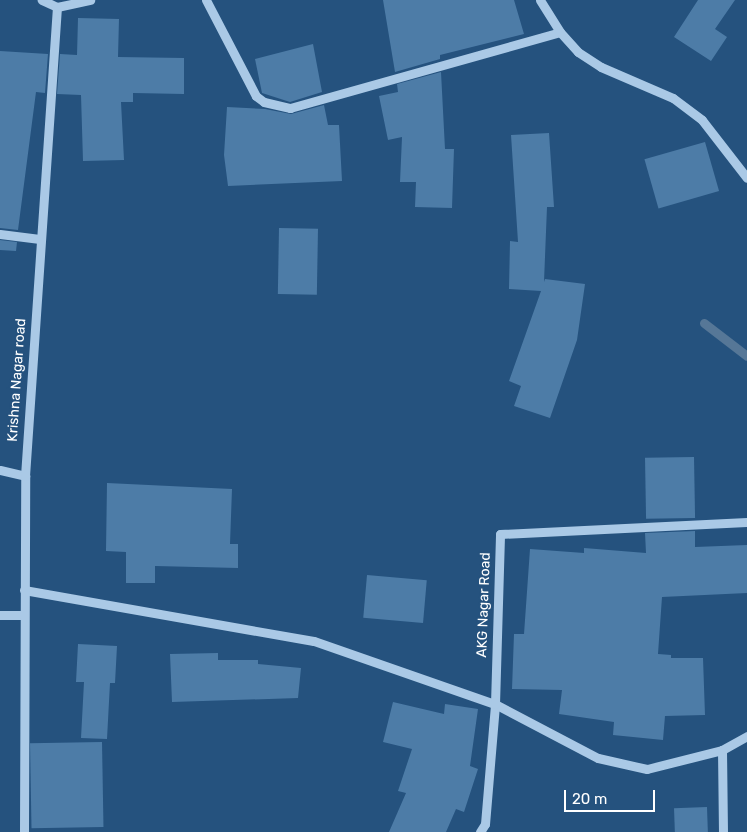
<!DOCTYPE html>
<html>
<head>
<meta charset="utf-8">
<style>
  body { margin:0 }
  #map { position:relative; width:747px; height:832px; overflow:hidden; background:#25527e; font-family:Rubik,sans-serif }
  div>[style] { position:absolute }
  .stream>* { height:9px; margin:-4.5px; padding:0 4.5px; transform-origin:4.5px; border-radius:4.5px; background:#567797 }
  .building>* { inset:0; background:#4d7ca7; transform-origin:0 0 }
  .minor>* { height:9px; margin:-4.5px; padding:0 4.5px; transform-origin:4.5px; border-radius:4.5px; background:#aac9e6 }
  span { translate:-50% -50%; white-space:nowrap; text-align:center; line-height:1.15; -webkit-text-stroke:4px #25527e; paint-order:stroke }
  .street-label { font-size:14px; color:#fff }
  .scale { position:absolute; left:564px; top:790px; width:91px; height:22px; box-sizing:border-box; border:2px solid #fff; border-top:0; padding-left:6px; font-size:15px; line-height:18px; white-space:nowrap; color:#fff; -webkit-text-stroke:4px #25527e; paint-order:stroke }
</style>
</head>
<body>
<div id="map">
  <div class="stream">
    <i style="left:704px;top:323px;width:54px;rotate:37.5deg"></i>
  </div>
  <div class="building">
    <i style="clip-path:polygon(383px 0,514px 0,524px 34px,440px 55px,440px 59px,395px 72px)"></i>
    <i style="clip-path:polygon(698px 0,735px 0,715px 29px,727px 37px,711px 61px,674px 37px)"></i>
    <i style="clip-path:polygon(78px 18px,119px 19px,118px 57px,184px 58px,184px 94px,133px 93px,133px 102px,121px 102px,124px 160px,83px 161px,81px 95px,57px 94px,60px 54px,77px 55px)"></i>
    <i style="clip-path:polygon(313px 44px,322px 92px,290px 102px,262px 93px,255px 59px)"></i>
    <i style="clip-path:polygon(0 51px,48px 54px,45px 93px,36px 92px,18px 230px,0 228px)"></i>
    <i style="clip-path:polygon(441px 72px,445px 149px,454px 149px,452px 208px,415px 207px,416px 182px,400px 182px,402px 137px,388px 140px,379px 96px,398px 92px,397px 84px)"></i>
    <i style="clip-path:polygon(324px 105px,328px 125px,339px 125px,342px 181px,228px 186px,224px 155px,227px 107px,265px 109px,291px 114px)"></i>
    <i style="clip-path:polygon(549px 133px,554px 207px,547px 207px,544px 282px,545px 279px,585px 284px,577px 340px,550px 418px,514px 406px,521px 386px,509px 381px,541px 291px,509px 289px,510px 241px,518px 242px,511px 135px)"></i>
    <i style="left:705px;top:142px;width:51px;height:63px;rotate:74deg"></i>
    <i style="left:279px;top:228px;width:39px;height:66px;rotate:1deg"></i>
    <i style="clip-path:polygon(0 240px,17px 242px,16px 251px,0 250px)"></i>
    <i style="left:694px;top:457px;width:61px;height:49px;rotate:89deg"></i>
    <i style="clip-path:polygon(107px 483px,232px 489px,230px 544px,238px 544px,238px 568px,155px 566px,155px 583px,126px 583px,126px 552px,106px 551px)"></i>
    <i style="clip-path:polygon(695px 531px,695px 547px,747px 545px,747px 593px,662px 597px,658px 654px,671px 655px,671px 658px,703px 658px,705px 715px,665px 716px,663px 740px,613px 735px,614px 722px,559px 714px,562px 690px,512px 689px,514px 634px,524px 634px,530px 549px,584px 553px,584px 548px,646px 553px,645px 533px)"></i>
    <i style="left:367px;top:575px;width:60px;height:43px;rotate:5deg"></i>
    <i style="clip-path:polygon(78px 644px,117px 646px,115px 683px,110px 683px,107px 739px,81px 738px,84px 682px,76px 682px)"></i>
    <i style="clip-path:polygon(218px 653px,218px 660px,258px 660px,258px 664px,301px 668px,298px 698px,172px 702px,170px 654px)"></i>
    <i style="clip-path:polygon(393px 702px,444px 714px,445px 704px,478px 709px,470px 766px,478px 769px,464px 812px,456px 809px,446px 832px,389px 832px,406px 793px,398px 791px,412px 749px,383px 742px)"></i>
    <i style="left:102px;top:742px;width:85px;height:72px;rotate:89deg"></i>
    <i style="left:707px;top:807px;width:25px;height:33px;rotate:88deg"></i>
  </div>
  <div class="minor">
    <i style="left:206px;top:0;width:108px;rotate:62.5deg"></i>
    <i style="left:256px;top:96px;width:10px;rotate:37deg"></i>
    <i style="left:264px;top:102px;width:27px;rotate:13deg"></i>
    <i style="left:290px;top:108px;width:280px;rotate:-15.7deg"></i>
    <i style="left:540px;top:0;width:38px;rotate:58deg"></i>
    <i style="left:560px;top:32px;width:27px;rotate:48deg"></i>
    <i style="left:578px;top:52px;width:27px;rotate:33deg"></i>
    <i style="left:601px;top:67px;width:78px;rotate:23.3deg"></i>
    <i style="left:673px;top:98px;width:36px;rotate:37deg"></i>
    <i style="left:702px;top:120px;width:73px;rotate:52.2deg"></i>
    <i style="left:57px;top:7px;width:34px;rotate:-12deg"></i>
    <i style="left:0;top:234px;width:40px;rotate:7.1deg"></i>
    <i style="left:0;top:470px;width:26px;rotate:13deg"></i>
    <i style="left:24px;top:590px;width:294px;rotate:10deg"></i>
    <i style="left:314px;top:641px;width:192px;rotate:19.2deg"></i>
    <i style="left:495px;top:704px;width:116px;rotate:27.7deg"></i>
    <i style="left:598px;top:758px;width:50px;rotate:12.7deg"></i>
    <i style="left:647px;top:769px;width:77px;rotate:-14.2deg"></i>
    <i style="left:722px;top:750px;width:29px;rotate:-29deg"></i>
    <i style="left:0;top:615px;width:23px"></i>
    <i style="left:722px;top:750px;width:82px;rotate:89.3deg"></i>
    <i style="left:24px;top:832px;width:356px;rotate:-89.8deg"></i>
    <i style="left:25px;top:476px;width:470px;rotate:-86.1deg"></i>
    <i style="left:57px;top:7px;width:17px;rotate:-155deg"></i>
    <i style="left:480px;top:832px;width:9px;rotate:-58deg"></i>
    <i style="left:485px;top:824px;width:120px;rotate:-85.2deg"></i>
    <i style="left:495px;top:704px;width:170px;rotate:-88.3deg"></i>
    <i style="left:500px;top:534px;width:247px;rotate:-2.8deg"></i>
  </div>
  <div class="street-label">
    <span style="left:17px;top:380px;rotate:-86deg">Krishna Nagar road</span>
    <span style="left:484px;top:605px;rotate:-88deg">AKG Nagar Road</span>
  </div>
  <div class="scale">20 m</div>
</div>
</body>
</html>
